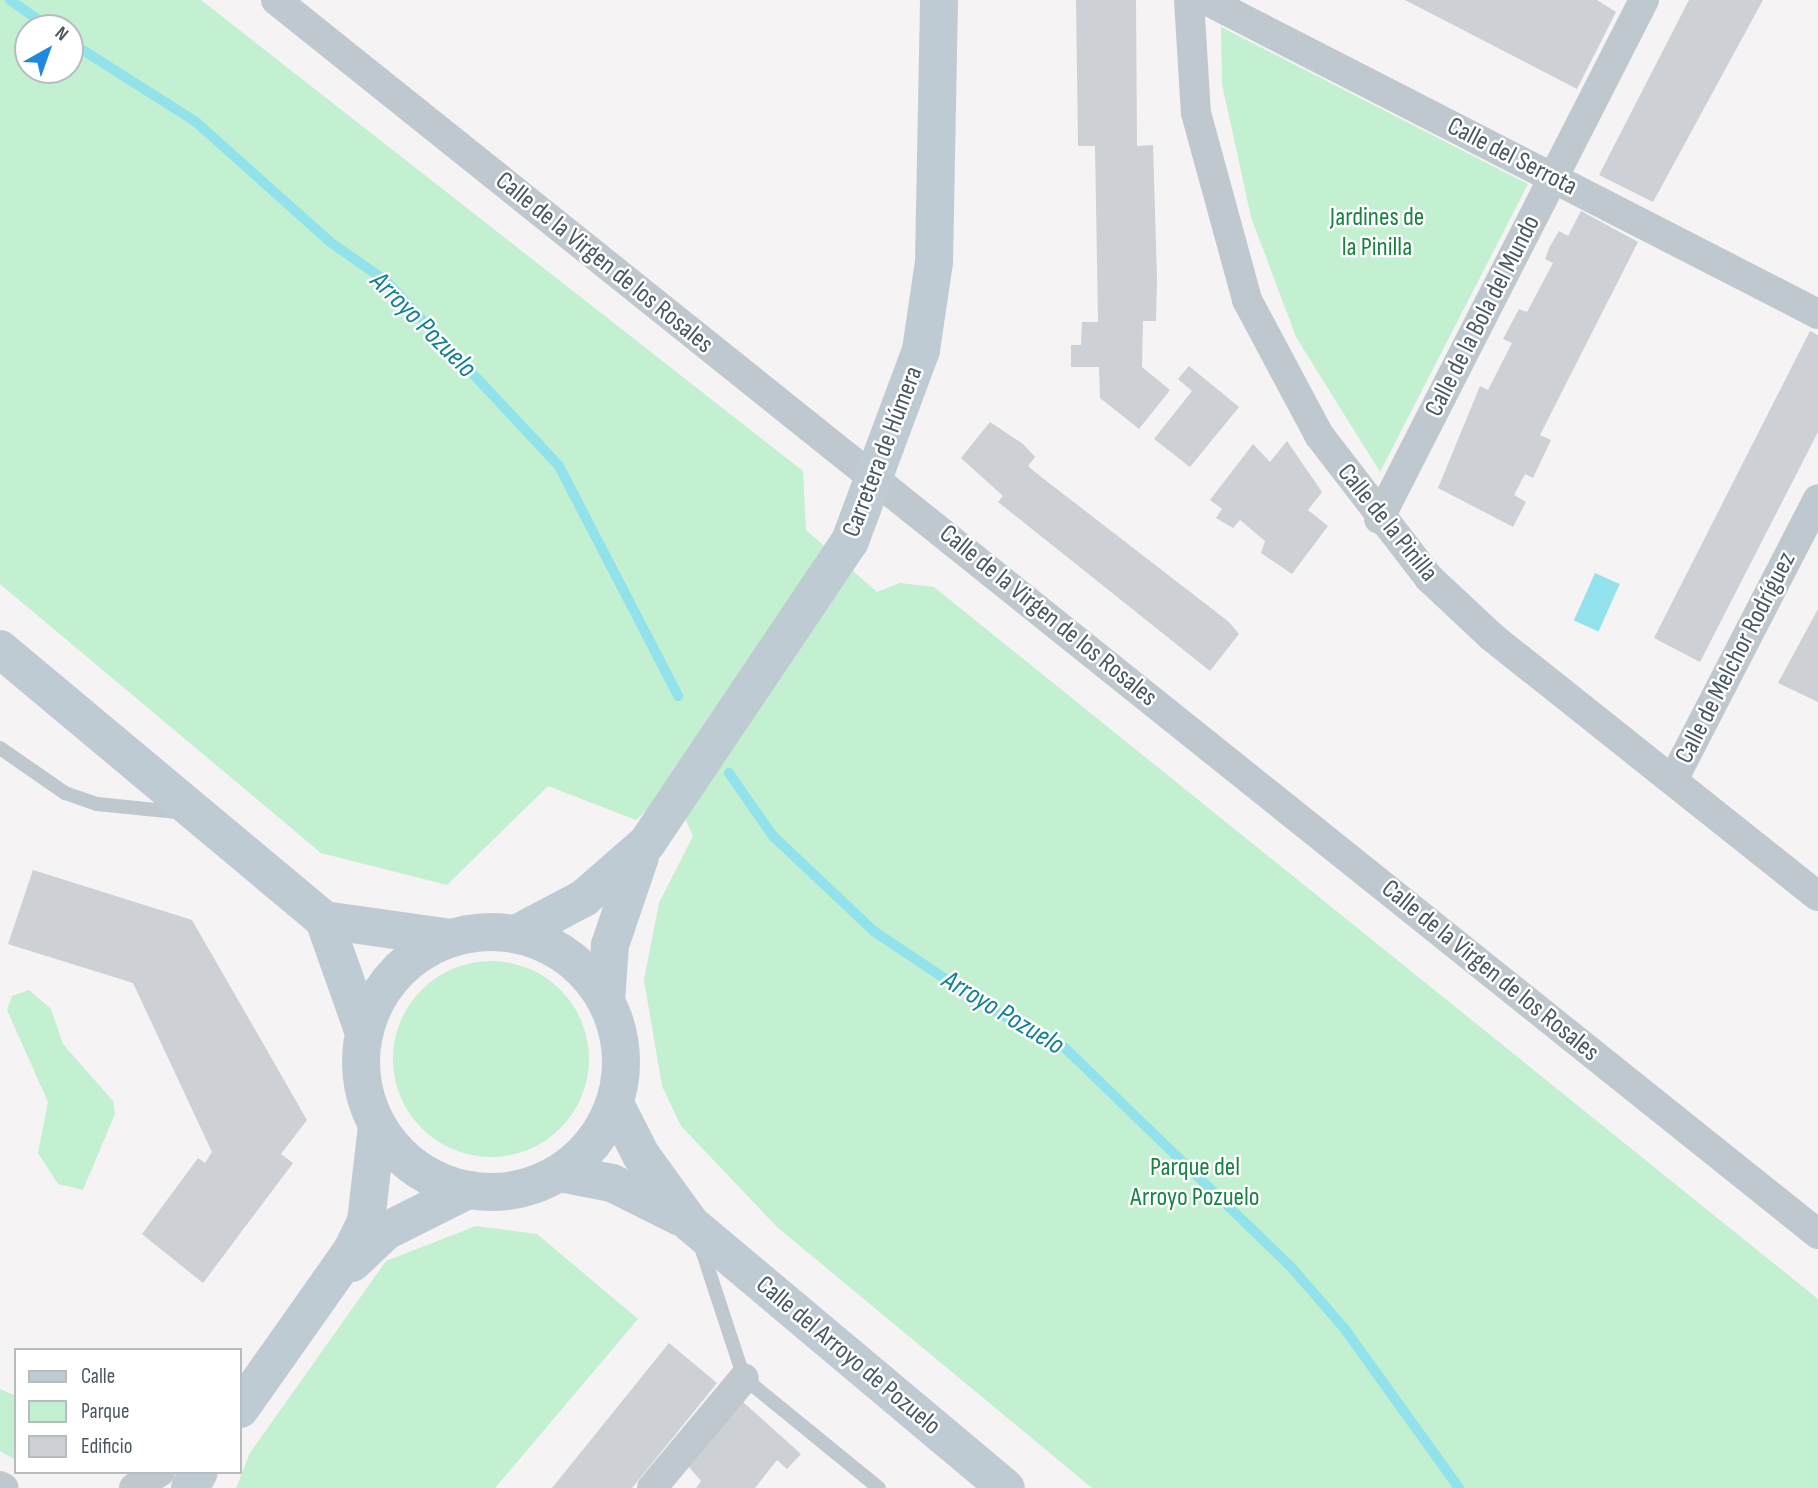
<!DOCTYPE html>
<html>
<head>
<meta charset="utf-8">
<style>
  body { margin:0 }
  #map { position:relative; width:1818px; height:1488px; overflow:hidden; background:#f5f3f3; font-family:"Sofia Sans Condensed",sans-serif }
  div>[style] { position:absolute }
  .green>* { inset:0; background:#c3f0d0 }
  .round { border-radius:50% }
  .water>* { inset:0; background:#92e2ec; transform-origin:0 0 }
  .stream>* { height:10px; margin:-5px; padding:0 5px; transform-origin:5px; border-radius:5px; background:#92e2ec }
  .building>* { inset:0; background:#cdd0d5 }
  .lane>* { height:14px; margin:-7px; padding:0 7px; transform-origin:7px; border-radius:7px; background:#bec8ce }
  .street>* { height:30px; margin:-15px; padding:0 15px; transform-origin:15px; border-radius:15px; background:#bec8ce }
  .secondary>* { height:38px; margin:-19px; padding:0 19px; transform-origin:19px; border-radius:19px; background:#bfcbd3 }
  .secondary>.ring { margin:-19px; padding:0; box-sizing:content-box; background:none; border:38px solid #bfcbd3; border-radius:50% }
  span { translate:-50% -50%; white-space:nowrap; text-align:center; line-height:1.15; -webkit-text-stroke:5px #fff; paint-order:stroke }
  .street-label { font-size:26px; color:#4a5860 }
  .park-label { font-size:26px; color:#198344 }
  .water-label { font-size:28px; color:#0f818f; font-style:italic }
  .legend { position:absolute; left:14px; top:1348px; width:228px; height:126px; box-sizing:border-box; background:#fff; border:2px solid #b7bcbf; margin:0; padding:9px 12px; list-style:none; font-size:21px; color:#4a5860 }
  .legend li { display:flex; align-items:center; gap:14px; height:35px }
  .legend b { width:35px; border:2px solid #b7bcbf }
  .north { position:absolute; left:14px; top:14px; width:70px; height:70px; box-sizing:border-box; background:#fff; border:2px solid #b7bcbf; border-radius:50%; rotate:40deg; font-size:19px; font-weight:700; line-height:28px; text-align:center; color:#4a5860 }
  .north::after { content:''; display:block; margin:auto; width:24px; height:32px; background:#1e88e3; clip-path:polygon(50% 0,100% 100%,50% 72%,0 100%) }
</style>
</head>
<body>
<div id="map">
  <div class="green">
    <i style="clip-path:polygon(evenodd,0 0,201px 0,803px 471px,806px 530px,877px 592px,900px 583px,934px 587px,1818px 1299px,1818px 1488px,1092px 1488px,777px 1227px,681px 1126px,662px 1086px,644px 980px,659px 903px,693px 836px,685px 818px,660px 798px,636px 820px,548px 786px,447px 885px,321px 853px,0 584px,0 0,28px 28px,70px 28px,70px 70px,28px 70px,28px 28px)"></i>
    <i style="clip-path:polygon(1221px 27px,1528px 184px,1380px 472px,1296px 337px,1251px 217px,1222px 84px)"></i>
    <i class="round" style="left:393px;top:961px;width:196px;height:196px"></i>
    <i style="clip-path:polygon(29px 990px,51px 1009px,63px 1044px,113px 1101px,115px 1114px,83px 1190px,58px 1184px,38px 1153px,48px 1102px,7px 1010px,12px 996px)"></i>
    <i style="clip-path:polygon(476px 1226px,537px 1234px,638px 1319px,495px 1488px,236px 1488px,250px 1453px,386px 1261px)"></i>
    <i style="clip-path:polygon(0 1389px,16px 1396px,16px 1460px,0 1451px)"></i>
  </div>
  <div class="water">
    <i style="left:1595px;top:573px;width:27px;height:52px;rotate:24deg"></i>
  </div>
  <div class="stream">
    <i style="left:10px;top:0;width:49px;rotate:35deg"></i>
    <i style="left:70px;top:42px;width:149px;rotate:32.4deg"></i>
    <i style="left:196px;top:122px;width:180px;rotate:41.8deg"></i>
    <i style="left:330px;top:242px;width:68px;rotate:34.9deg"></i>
    <i style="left:386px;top:281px;width:253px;rotate:46.9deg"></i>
    <i style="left:559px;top:466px;width:259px;rotate:62.6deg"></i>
    <i style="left:729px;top:773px;width:77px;rotate:55.1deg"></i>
    <i style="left:773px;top:836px;width:140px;rotate:43.3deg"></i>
    <i style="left:875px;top:932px;width:137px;rotate:33.7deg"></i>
    <i style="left:989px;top:1008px;width:86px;rotate:27.8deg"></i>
    <i style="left:1065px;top:1048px;width:316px;rotate:44.1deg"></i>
    <i style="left:1292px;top:1268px;width:79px;rotate:49.1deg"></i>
    <i style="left:1344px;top:1328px;width:197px;rotate:54.3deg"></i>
  </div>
  <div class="building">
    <i style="clip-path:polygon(1076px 0,1136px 0,1137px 146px,1153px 145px,1157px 278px,1156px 321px,1143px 321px,1142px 367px,1170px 390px,1139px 429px,1100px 398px,1099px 367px,1071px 367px,1071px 345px,1081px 345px,1082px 322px,1098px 322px,1095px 146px,1078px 146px)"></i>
    <i style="clip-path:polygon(1405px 0,1597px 0,1616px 12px,1577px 89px)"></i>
    <i style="clip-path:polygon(1689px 0,1763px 0,1653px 202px,1599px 175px)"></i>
    <i style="clip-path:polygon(1581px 211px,1638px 242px,1540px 435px,1551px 440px,1533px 478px,1525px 474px,1514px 495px,1526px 502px,1513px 527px,1438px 488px,1480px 386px,1488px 390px,1512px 343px,1503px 339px,1519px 309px,1527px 312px,1553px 263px,1545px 259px,1550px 246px,1559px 231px,1568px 236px)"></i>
    <i style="clip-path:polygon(1810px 331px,1818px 335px,1818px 432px,1700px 662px,1654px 638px)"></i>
    <i style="clip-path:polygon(1189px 366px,1239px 407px,1190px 467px,1154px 439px,1192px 391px,1178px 379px)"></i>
    <i style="clip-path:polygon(990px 422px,1023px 444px,1035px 457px,1028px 466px,1040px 476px,1229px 622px,1239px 634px,1210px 671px,998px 502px,1003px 496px,961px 458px)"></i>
    <i style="clip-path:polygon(1287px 441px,1322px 492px,1308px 510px,1328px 526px,1292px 574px,1261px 553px,1265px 541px,1240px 520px,1233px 528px,1216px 518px,1222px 509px,1210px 500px,1253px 444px,1270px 462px)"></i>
    <i style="clip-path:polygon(1818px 609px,1818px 702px,1778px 683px)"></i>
    <i style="clip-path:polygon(33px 870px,192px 920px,307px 1120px,281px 1154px,293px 1163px,203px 1283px,142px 1234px,198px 1158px,205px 1163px,212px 1152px,133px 983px,8px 944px)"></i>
    <i style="clip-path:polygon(669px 1343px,717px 1383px,632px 1488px,552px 1488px)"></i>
    <i style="clip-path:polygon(742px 1401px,801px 1454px,787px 1469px,777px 1460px,755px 1488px,696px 1488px,701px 1481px,689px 1467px)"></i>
  </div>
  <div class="lane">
    <i style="left:0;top:748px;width:79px;rotate:34.7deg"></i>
    <i style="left:65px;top:793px;width:34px;rotate:19deg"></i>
    <i style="left:97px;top:804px;width:88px;rotate:5.8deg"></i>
    <i style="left:701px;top:1247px;width:138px;rotate:71.8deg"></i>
    <i style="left:744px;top:1378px;width:174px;rotate:39.2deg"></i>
  </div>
  <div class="street">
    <i style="left:276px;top:0;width:1975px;rotate:38.67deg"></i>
    <i style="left:1189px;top:0;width:113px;rotate:86.5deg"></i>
    <i style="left:1196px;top:113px;width:194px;rotate:74.7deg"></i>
    <i style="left:1247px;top:300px;width:153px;rotate:61.9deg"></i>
    <i style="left:1319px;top:435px;width:180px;rotate:52.4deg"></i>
    <i style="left:1429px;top:578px;width:86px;rotate:43.1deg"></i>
    <i style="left:1492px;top:637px;width:416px;rotate:38.5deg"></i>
    <i style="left:1206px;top:0;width:688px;rotate:27.16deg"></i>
    <i style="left:1379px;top:519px;width:583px;rotate:-62.95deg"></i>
    <i style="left:1673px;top:780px;width:316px;rotate:-62.7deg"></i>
    <i style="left:0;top:1486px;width:4px;rotate:27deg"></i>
    <i style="left:134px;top:1488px;width:31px;rotate:-32deg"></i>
    <i style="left:652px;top:1488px;width:143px;rotate:-50.1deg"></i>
  </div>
  <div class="secondary">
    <i style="left:0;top:649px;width:422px;rotate:39.9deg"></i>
    <i style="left:324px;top:920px;width:127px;rotate:8.1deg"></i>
    <i style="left:324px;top:920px;width:120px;rotate:70.5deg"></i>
    <i class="ring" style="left:361px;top:932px;width:222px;height:222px"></i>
    <i style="left:516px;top:934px;width:77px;rotate:-27.9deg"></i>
    <i style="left:584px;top:898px;width:84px;rotate:-41.1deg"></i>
    <i style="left:647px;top:843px;width:364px;rotate:-56.1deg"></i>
    <i style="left:850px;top:541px;width:204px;rotate:-69.6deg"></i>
    <i style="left:921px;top:350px;width:89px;rotate:-81.6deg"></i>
    <i style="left:934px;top:262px;width:262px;rotate:-88.9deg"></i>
    <i style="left:606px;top:1001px;width:56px;rotate:-85.9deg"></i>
    <i style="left:610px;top:945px;width:93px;rotate:-71.2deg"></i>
    <i style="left:615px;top:1104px;width:57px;rotate:63deg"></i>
    <i style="left:641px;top:1155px;width:85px;rotate:54.1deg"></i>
    <i style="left:691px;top:1224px;width:411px;rotate:40deg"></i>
    <i style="left:560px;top:1173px;width:53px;rotate:10.9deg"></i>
    <i style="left:612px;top:1183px;width:76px;rotate:26.6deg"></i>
    <i style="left:352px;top:1263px;width:47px;rotate:-43.3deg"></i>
    <i style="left:386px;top:1231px;width:92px;rotate:-26.6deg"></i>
    <i style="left:240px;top:1409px;width:194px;rotate:-54.8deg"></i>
    <i style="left:352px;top:1250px;width:32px;rotate:-64deg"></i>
    <i style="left:366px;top:1221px;width:96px;rotate:-83.4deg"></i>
    <i style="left:190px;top:1488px;width:18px;rotate:-61deg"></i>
  </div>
  <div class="street-label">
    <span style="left:1512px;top:157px;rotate:27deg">Calle del Serrota</span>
    <span style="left:604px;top:263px;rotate:39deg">Calle de la Virgen de los Rosales</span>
    <span style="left:1483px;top:316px;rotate:-63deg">Calle de la Bola del Mundo</span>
    <span style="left:883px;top:452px;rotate:-69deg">Carretera de Húmera</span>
    <span style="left:1387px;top:523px;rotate:51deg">Calle de la Pinilla</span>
    <span style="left:1048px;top:616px;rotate:39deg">Calle de la Virgen de los Rosales</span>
    <span style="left:1736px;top:658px;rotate:-63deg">Calle de Melchor Rodríguez</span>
    <span style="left:1490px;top:971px;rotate:39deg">Calle de la Virgen de los Rosales</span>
    <span style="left:848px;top:1356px;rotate:40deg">Calle del Arroyo de Pozuelo</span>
  </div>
  <div class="park-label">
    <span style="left:1377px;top:233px">Jardines de<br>la Pinilla</span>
    <span style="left:1195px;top:1183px">Parque del<br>Arroyo Pozuelo</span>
  </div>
  <div class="water-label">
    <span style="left:423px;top:325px;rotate:45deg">Arroyo Pozuelo</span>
    <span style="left:1003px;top:1013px;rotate:31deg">Arroyo Pozuelo</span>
  </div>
  <ul class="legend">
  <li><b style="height:9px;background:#bfcbd3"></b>Calle</li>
  <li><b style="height:19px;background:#c3f0d0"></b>Parque</li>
  <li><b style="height:19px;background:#cdd0d5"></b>Edificio</li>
  </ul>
  <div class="north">N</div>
</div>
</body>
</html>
